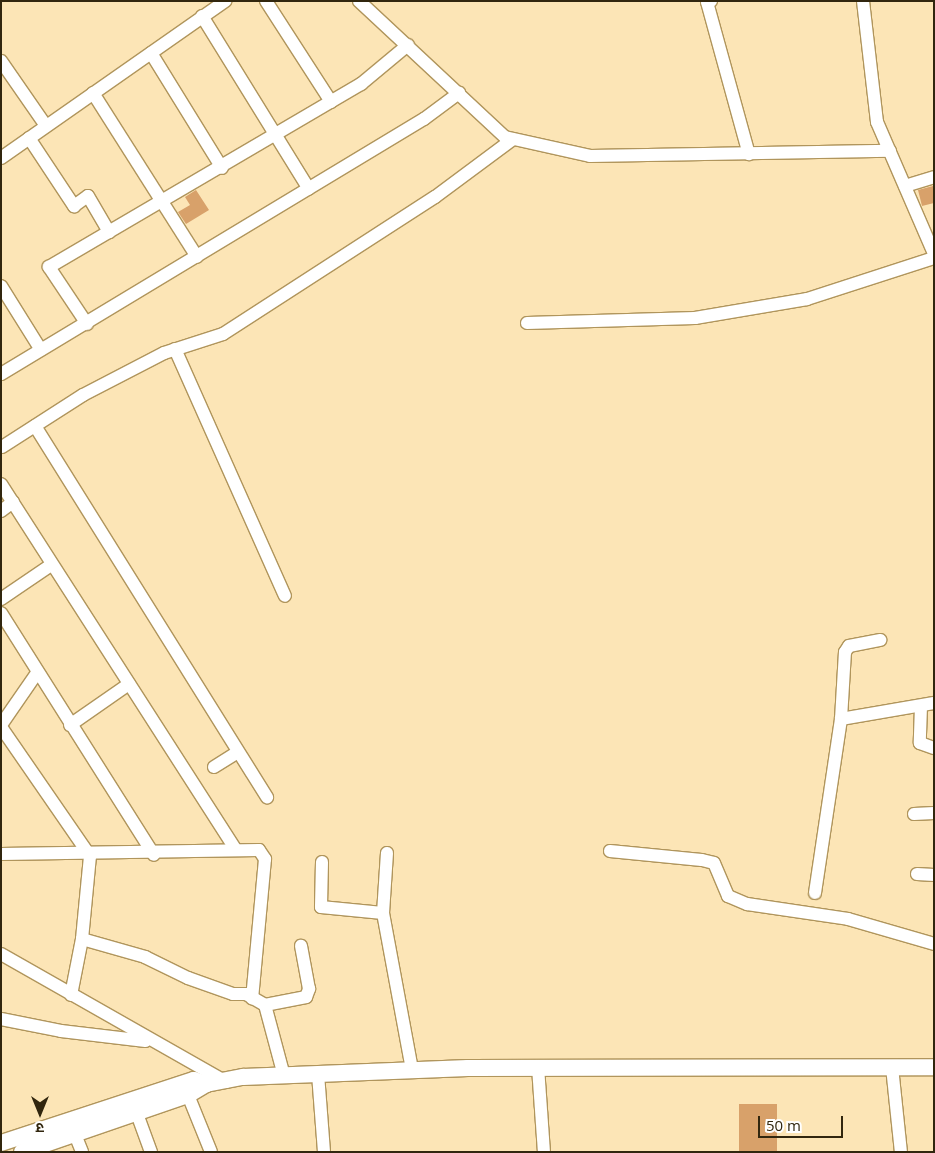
<!DOCTYPE html>
<html>
<head>
<meta charset="utf-8">
<style>
  body { margin:0 }
  #map { position:relative; width:935px; height:1153px; overflow:hidden; background:#fce5b6; font-family:"Open Sans","Noto Sans Devanagari",sans-serif }
  div>[style] { position:absolute }
  [style*='--x'] { left:calc(var(--x)*1px); top:calc(var(--y)*1px); width:calc(var(--w)*1px); rotate:calc(var(--a)*1deg) }
  .building>* { inset:0; background:#d8a16a; transform-origin:0 0 }
  .roads { filter:drop-shadow(1px 0 #b0955c) drop-shadow(-1px 0 #b0955c) drop-shadow(0 1px #b0955c) drop-shadow(0 -1px #b0955c) }
  .minor>* { height:12px; margin:-6px; padding:0 6px; transform-origin:6px; border-radius:6px; background:#fff }
  .major>* { height:16px; margin:-8px; padding:0 8px; transform-origin:8px; border-radius:8px; background:#fff }
  span { translate:-50% -50%; white-space:nowrap; text-align:center; line-height:1.15; -webkit-text-stroke:4.5px #fff; paint-order:stroke }
  .frame { position:absolute; inset:0; border:2px solid #31260e; pointer-events:none }
  .north { position:absolute; left:15px; top:1088px; width:50px; height:50px; -webkit-text-stroke:4px #fff; paint-order:stroke; rotate:180deg; font-size:14px; font-weight:700; line-height:20px; text-align:center; color:#31260e }
  .north::after { content:''; display:block; margin:auto; width:18px; height:22px; background:#31260e; clip-path:polygon(50% 0,100% 100%,50% 72%,0 100%) }
  .scale { position:absolute; left:758px; top:1116px; width:85px; height:22px; box-sizing:border-box; border:2px solid #31260e; border-top:0; padding-left:6px; font-size:15px; line-height:18px; white-space:nowrap; color:#31260e; -webkit-text-stroke:4px #fff; paint-order:stroke }
</style>
</head>
<body>
<div id="map">
  <div class="building">
    <div style="clip-path:polygon(933px 186px,934px 203px,922px 206px,918px 190px)"></div>
    <div style="clip-path:polygon(196px 190px,209px 210px,186px 224px,178px 212px,190px 205px,185px 197px)"></div>
    <div style="left:739px;top:1104px;width:38px;height:48px"></div>
  </div>
  <div class="roads">
    <div class="minor">
      <div style="--x:266;--y:1;--w:120;--a:57.2"></div>
      <div style="--x:359;--y:1;--w:200;--a:43"></div>
      <div style="--x:505;--y:137;--w:87;--a:12.6"></div>
      <div style="--x:590;--y:156;--w:300;--a:-1"></div>
      <div style="--x:711;--y:1;--w:4;--a:166"></div>
      <div style="--x:707;--y:2;--w:158;--a:74.6"></div>
      <div style="--x:863;--y:1;--w:122;--a:83.4"></div>
      <div style="--x:877;--y:122;--w:144;--a:66.6"></div>
      <div style="--x:202;--y:16;--w:203;--a:58.3"></div>
      <div style="--x:151;--y:53;--w:135;--a:58.3"></div>
      <div style="--x:1;--y:61;--w:79;--a:55.3"></div>
      <div style="--x:93;--y:93;--w:194;--a:57.6"></div>
      <div style="--x:29;--y:138;--w:82;--a:56.5"></div>
      <div style="--x:74;--y:206;--w:17;--a:-36"></div>
      <div style="--x:88;--y:196;--w:42;--a:59.7"></div>
      <div style="--x:1;--y:158;--w:274;--a:-35"></div>
      <div style="--x:905;--y:186;--w:30;--a:-17"></div>
      <div style="--x:1;--y:286;--w:75;--a:58"></div>
      <div style="--x:527;--y:323;--w:168;--a:-1.7"></div>
      <div style="--x:695;--y:318;--w:114;--a:-9.6"></div>
      <div style="--x:807;--y:299;--w:133;--a:-17.9"></div>
      <div style="--x:87;--y:324;--w:69;--a:-123.7"></div>
      <div style="--x:49;--y:267;--w:362;--a:-30.4"></div>
      <div style="--x:361;--y:84;--w:61;--a:-39.7"></div>
      <div style="--x:175;--y:349;--w:270;--a:66"></div>
      <div style="--x:1;--y:374;--w:494;--a:-31.1"></div>
      <div style="--x:424;--y:119;--w:44;--a:-36.6"></div>
      <div style="--x:35;--y:426;--w:438;--a:58"></div>
      <div style="--x:2;--y:447;--w:96;--a:-32.7"></div>
      <div style="--x:83;--y:395;--w:91;--a:-27.4"></div>
      <div style="--x:164;--y:353;--w:62;--a:-17.9"></div>
      <div style="--x:223;--y:334;--w:252;--a:-32.9"></div>
      <div style="--x:435;--y:197;--w:97;--a:-36.6"></div>
      <div style="--x:1;--y:484;--w:434;--a:57.3"></div>
      <div style="--x:1;--y:511;--w:15;--a:-37"></div>
      <div style="--x:1;--y:599;--w:60;--a:-34.2"></div>
      <div style="--x:1;--y:613;--w:286;--a:57.7"></div>
      <div style="--x:921;--y:706;--w:37;--a:92"></div>
      <div style="--x:920;--y:743;--w:15;--a:20"></div>
      <div style="--x:841;--y:719;--w:67;--a:-86.6"></div>
      <div style="--x:845;--y:652;--w:7;--a:-56"></div>
      <div style="--x:849;--y:646;--w:32;--a:-11"></div>
      <div style="--x:1;--y:725;--w:63;--a:-55.3"></div>
      <div style="--x:70;--y:725;--w:72;--a:-34.8"></div>
      <div style="--x:1;--y:727;--w:157;--a:55.4"></div>
      <div style="--x:90;--y:856;--w:83;--a:95.5"></div>
      <div style="--x:82;--y:939;--w:57;--a:101.1"></div>
      <div style="--x:214;--y:767;--w:28;--a:-32"></div>
      <div style="--x:914;--y:814;--w:20;--a:-3"></div>
      <div style="--x:610;--y:851;--w:92;--a:5.6"></div>
      <div style="--x:702;--y:860;--w:12;--a:14"></div>
      <div style="--x:714;--y:863;--w:36;--a:67"></div>
      <div style="--x:728;--y:896;--w:21;--a:23"></div>
      <div style="--x:747;--y:904;--w:102;--a:8.4"></div>
      <div style="--x:848;--y:919;--w:90;--a:16.2"></div>
      <div style="--x:387;--y:853;--w:60;--a:93.8"></div>
      <div style="--x:383;--y:913;--w:160;--a:79.5"></div>
      <div style="--x:1;--y:854;--w:258;--a:-0.9"></div>
      <div style="--x:259;--y:850;--w:11;--a:56"></div>
      <div style="--x:265;--y:859;--w:140;--a:95.3"></div>
      <div style="--x:322;--y:862;--w:45;--a:91.3"></div>
      <div style="--x:321;--y:907;--w:62;--a:5.5"></div>
      <div style="--x:917;--y:874;--w:17;--a:3"></div>
      <div style="--x:815;--y:893;--w:176;--a:-81.5"></div>
      <div style="--x:841;--y:719;--w:94;--a:-9.8"></div>
      <div style="--x:82;--y:939;--w:66;--a:15.9"></div>
      <div style="--x:145;--y:957;--w:48;--a:26"></div>
      <div style="--x:188;--y:978;--w:48;--a:19.6"></div>
      <div style="--x:233;--y:994;--w:13;--a:0"></div>
      <div style="--x:246;--y:994;--w:22;--a:30"></div>
      <div style="--x:265;--y:1005;--w:73;--a:75"></div>
      <div style="--x:1;--y:954;--w:259;--a:29.6"></div>
      <div style="--x:265;--y:1005;--w:42;--a:-11"></div>
      <div style="--x:306;--y:997;--w:9;--a:-69"></div>
      <div style="--x:309;--y:989;--w:44;--a:-100.5"></div>
      <div style="--x:1;--y:1019;--w:61;--a:11.3"></div>
      <div style="--x:61;--y:1031;--w:85;--a:6.8"></div>
      <div style="--x:538;--y:1067;--w:85;--a:86"></div>
      <div style="--x:892;--y:1067;--w:85;--a:84"></div>
      <div style="--x:318;--y:1074;--w:78;--a:85.6"></div>
      <div style="--x:188;--y:1095;--w:61;--a:68"></div>
      <div style="--x:136;--y:1111;--w:44;--a:69.9"></div>
      <div style="--x:72;--y:1127;--w:27;--a:68"></div>
    </div>
    <div class="major">
      <div style="--x:1;--y:1143;--w:203;--a:-18.1"></div>
      <div style="--x:194;--y:1080;--w:13;--a:18"></div>
      <div style="--x:206;--y:1084;--w:38;--a:-11"></div>
      <div style="--x:243;--y:1077;--w:225;--a:-2.3"></div>
      <div style="--x:468;--y:1068;--w:466;--a:-0.1"></div>
      <div style="--x:22;--y:1152;--w:176;--a:-19"></div>
      <div style="--x:188;--y:1095;--w:21;--a:-31"></div>
    </div>
  </div>
  <div class="frame"></div>
  <div class="north">उ</div>
  <div class="scale">50 m</div>
</div>
</body>
</html>
